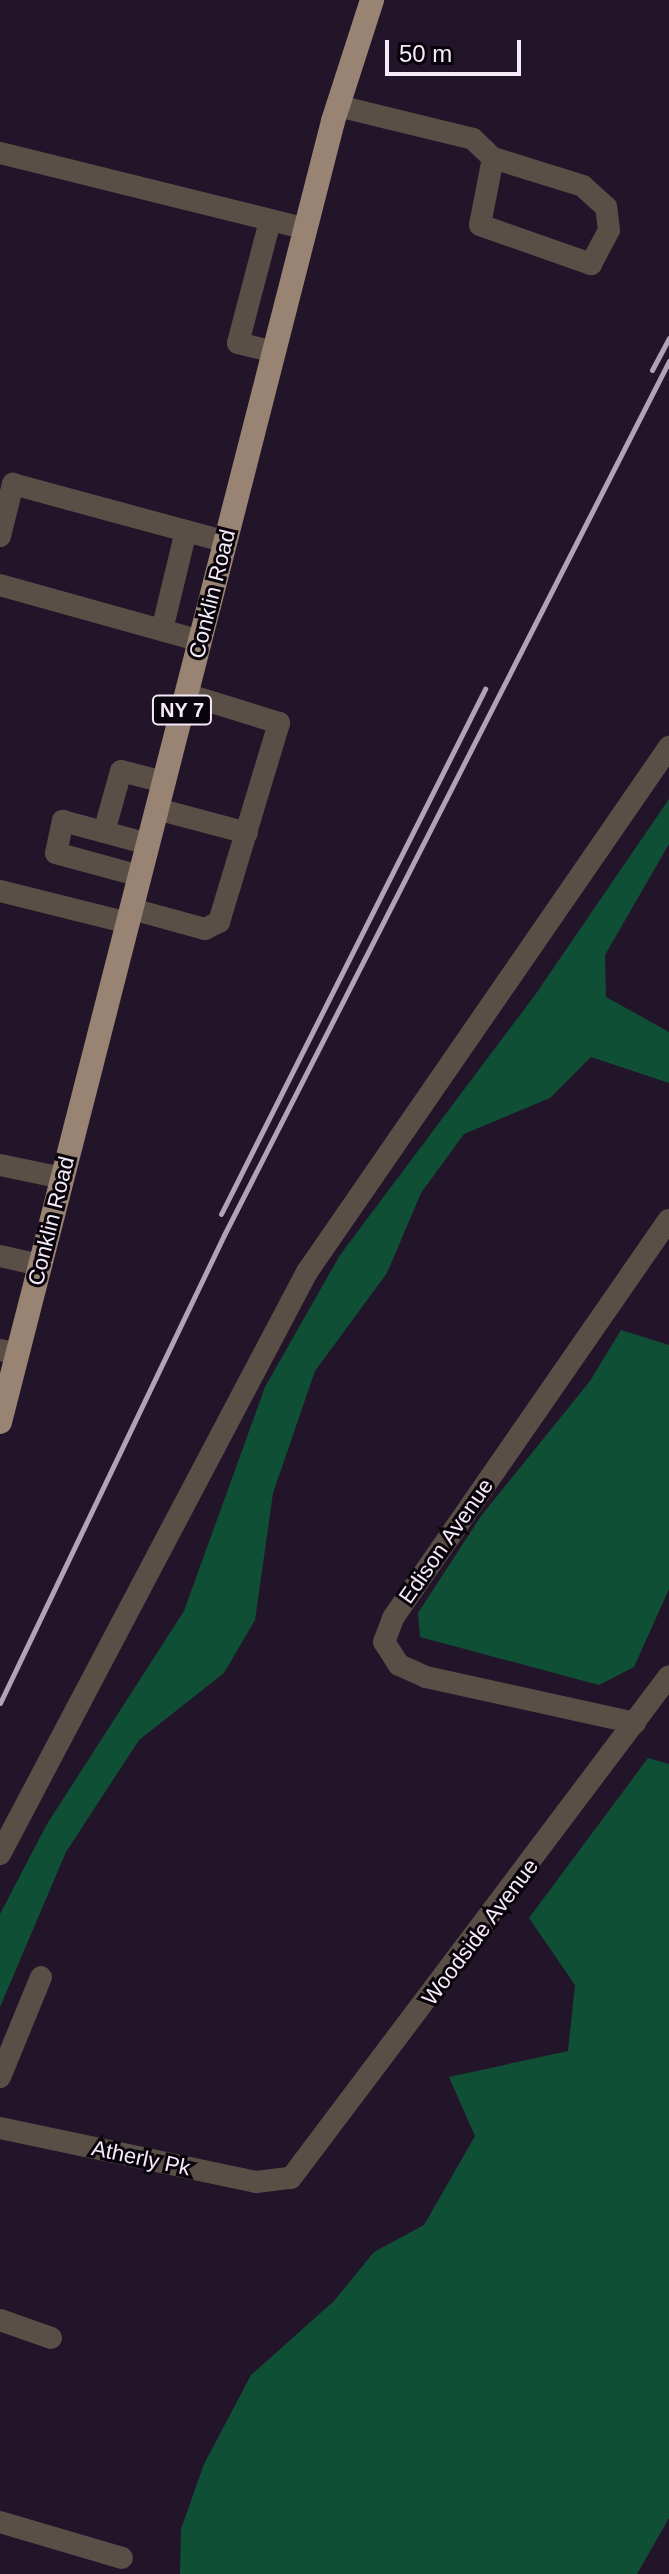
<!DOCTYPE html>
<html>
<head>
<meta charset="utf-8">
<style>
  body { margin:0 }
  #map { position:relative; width:669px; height:2574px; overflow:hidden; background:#231529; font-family:Arial,sans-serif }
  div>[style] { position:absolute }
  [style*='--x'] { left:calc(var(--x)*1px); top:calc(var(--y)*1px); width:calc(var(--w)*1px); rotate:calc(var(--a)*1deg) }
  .green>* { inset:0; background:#0f4f35 }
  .minor>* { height:22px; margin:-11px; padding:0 11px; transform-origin:11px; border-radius:11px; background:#5a4f47 }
  .major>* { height:24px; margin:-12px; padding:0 12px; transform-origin:12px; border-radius:12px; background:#998372 }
  .rail>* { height:5px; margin:-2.5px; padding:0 2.5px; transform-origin:2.5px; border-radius:2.5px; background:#b0a4b4 }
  span { translate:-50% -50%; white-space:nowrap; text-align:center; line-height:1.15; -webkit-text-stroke:6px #09040b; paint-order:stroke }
  .shield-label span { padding:2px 6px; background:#09040b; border:2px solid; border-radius:6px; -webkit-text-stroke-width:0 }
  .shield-label { font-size:20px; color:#f5ebf9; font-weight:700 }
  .street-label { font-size:22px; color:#f5ebf9 }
  .scale { position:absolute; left:385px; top:40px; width:136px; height:36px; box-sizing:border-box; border:4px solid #f5ebf9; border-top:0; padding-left:10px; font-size:24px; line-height:28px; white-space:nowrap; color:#f5ebf9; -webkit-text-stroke:6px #09040b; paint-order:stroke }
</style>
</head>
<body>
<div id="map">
  <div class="green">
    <div style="clip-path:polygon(669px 799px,669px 844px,605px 955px,606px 997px,669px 1032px,669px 1083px,591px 1057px,550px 1098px,464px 1134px,421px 1193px,387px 1273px,315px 1371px,273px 1493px,255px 1620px,224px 1673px,139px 1740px,66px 1852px,0 2007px,0 1914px,47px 1824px,184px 1611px,265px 1387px,340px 1255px,535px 995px)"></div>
    <div style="clip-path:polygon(621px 1330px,669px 1345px,669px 1589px,634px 1667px,599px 1685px,420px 1637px,418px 1613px,481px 1516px,590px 1381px)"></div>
    <div style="clip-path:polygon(648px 1758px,669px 1764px,669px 2518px,637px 2574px,180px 2574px,181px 2529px,204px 2464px,251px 2375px,334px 2301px,374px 2252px,424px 2225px,475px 2136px,449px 2077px,568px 2051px,575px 1985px,529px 1918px)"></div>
  </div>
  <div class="minor">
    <div style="--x:338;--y:106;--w:139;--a:13.7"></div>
    <div style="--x:473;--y:139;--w:28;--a:44"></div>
    <div style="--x:493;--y:158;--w:68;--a:101"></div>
    <div style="--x:480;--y:225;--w:118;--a:19.4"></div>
    <div style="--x:591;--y:264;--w:38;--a:-62"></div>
    <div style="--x:609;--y:230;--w:23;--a:-97"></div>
    <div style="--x:606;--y:207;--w:31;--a:-138"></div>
    <div style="--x:583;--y:186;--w:94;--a:-162.7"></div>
    <div style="--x:0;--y:153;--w:315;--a:13.9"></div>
    <div style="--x:270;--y:221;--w:126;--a:104.7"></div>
    <div style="--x:238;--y:343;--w:37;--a:14"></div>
    <div style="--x:0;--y:536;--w:54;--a:-76"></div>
    <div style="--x:13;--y:484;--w:221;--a:15.2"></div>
    <div style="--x:0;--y:585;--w:208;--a:15.6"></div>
    <div style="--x:162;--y:630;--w:102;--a:-76.4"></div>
    <div style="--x:157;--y:809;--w:93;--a:14.9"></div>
    <div style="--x:104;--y:832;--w:63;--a:-74.4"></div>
    <div style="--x:121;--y:771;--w:44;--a:14.3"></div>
    <div style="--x:140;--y:876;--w:87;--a:-164.7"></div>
    <div style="--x:56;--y:853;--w:33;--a:-78"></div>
    <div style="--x:63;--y:821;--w:88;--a:15.1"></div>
    <div style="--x:0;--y:891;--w:132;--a:14"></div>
    <div style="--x:132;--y:909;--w:76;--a:15.3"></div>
    <div style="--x:205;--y:929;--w:16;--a:-27"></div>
    <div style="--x:219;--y:922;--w:208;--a:-73.2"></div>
    <div style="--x:279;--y:723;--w:97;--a:-162.7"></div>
    <div style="--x:0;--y:1165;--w:64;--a:11.7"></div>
    <div style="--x:0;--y:1256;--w:41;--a:12.7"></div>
    <div style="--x:0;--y:1350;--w:17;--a:13"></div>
    <div style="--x:635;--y:1723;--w:214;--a:-167.6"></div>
    <div style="--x:426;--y:1677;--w:30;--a:-156"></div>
    <div style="--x:399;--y:1665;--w:27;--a:-123"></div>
    <div style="--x:384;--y:1642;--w:26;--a:-69"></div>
    <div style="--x:393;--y:1618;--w:484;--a:-55.3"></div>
    <div style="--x:0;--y:1854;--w:658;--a:-62.19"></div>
    <div style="--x:307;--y:1272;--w:638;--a:-55.41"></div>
    <div style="--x:0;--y:2077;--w:108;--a:-67.7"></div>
    <div style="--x:0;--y:2128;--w:262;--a:11.9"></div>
    <div style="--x:256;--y:2182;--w:35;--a:-7"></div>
    <div style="--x:291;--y:2178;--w:628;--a:-53.02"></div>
    <div style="--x:0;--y:2320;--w:54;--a:19.4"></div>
    <div style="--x:0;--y:2522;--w:127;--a:16.4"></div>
  </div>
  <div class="major">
    <div style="--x:0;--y:1422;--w:1343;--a:-75.64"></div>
    <div style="--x:333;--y:121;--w:127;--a:-72.1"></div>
  </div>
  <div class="rail">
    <div style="--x:652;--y:370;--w:36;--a:-62"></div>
    <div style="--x:221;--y:1214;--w:588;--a:-63.3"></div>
    <div style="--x:0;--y:1703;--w:519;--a:-64.42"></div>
    <div style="--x:224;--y:1235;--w:981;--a:-63.02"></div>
  </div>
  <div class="shield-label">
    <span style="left:182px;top:710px">NY 7</span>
  </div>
  <div class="street-label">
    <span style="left:212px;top:594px;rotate:-76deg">Conklin Road</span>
    <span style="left:51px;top:1221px;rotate:-76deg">Conklin Road</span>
    <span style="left:446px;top:1541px;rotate:-55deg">Edison Avenue</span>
    <span style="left:480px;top:1932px;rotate:-53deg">Woodside Avenue</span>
    <span style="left:141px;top:2158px;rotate:12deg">Atherly Pk</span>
  </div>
  <div class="scale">50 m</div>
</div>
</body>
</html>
